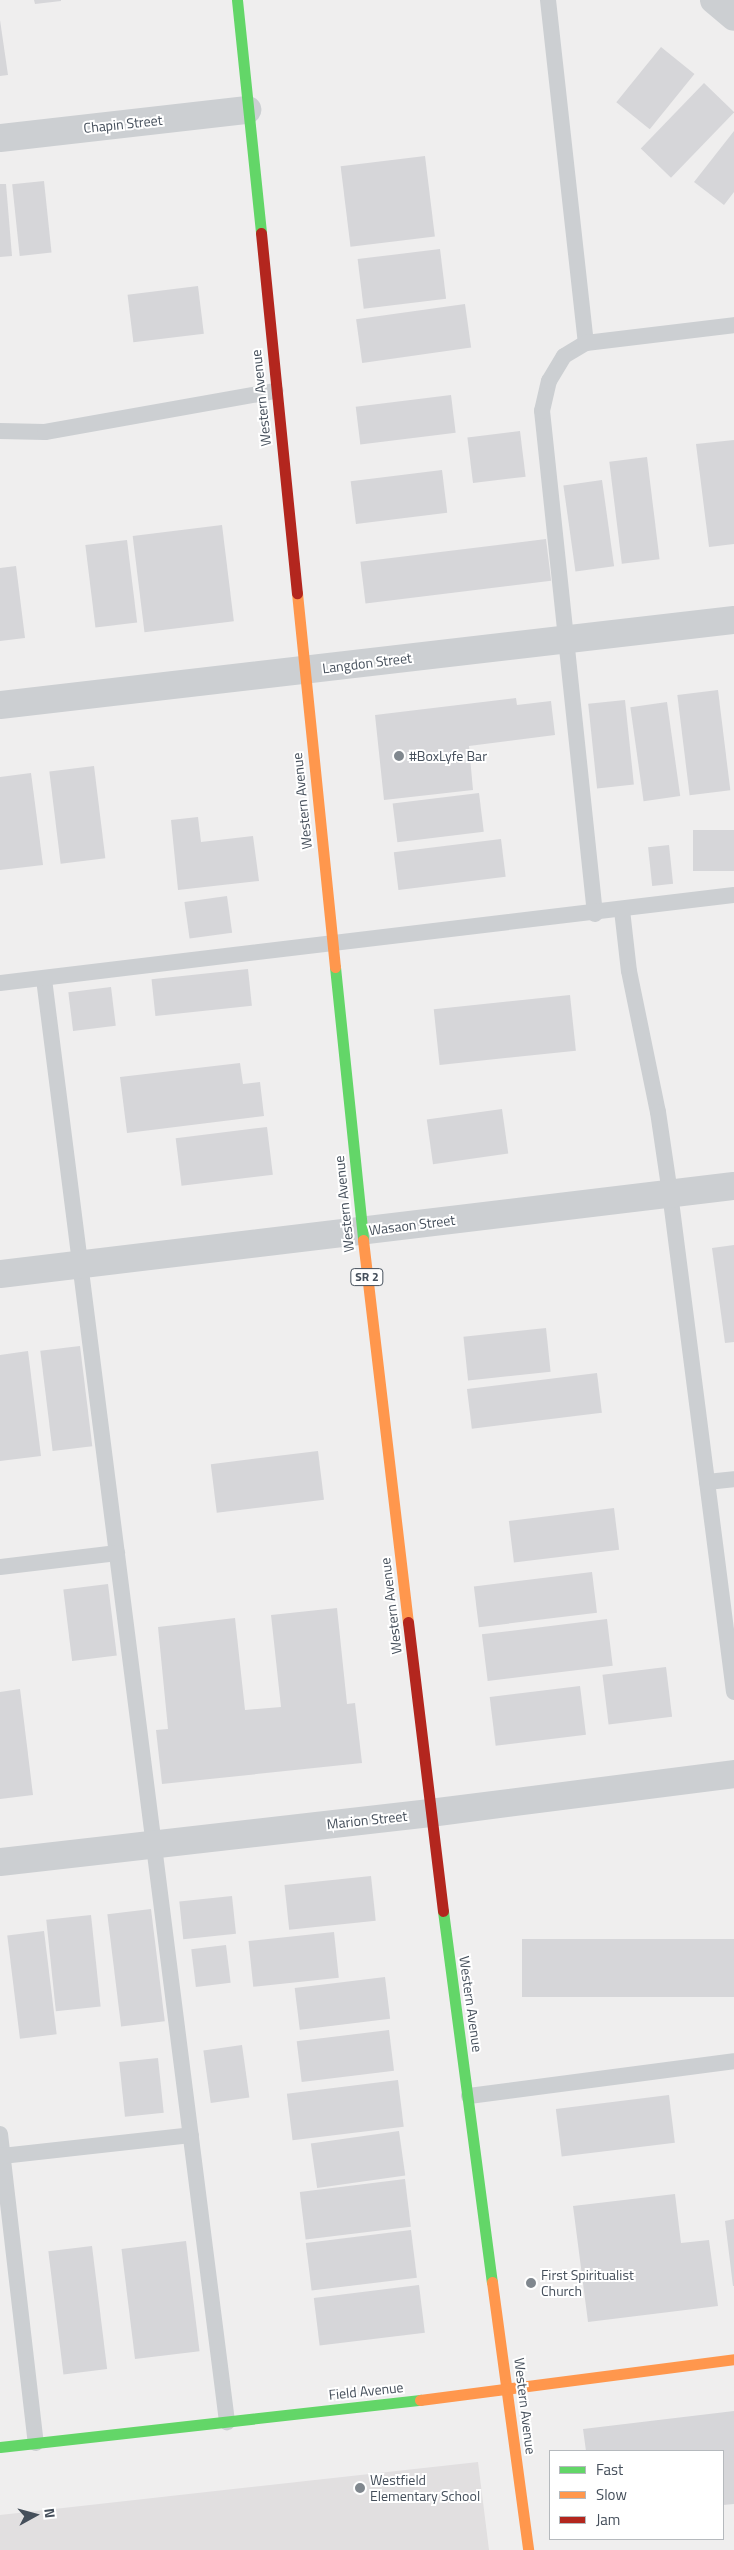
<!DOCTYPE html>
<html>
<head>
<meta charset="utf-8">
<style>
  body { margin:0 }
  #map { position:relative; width:734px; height:2550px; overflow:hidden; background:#efeeee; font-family:"Titillium Web",sans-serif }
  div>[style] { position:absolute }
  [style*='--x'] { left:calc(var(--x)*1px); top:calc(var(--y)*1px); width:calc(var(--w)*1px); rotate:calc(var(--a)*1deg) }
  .education>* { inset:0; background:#e1dfe0 }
  .building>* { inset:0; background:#d6d6d9; transform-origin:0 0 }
  .lane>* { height:16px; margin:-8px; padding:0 8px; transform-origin:8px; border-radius:8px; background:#cccfd2 }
  .street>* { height:28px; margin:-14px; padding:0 14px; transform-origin:14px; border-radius:14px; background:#cccfd2 }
  .fast>* { height:11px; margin:-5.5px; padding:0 5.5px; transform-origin:5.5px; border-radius:5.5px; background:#63d668 }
  .slow>* { height:11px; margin:-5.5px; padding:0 5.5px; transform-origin:5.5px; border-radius:5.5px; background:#ff974d }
  .jam>* { height:11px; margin:-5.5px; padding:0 5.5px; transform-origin:5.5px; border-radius:5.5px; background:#b3261e }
  .dots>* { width:14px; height:14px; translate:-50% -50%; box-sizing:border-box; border:2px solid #fff; border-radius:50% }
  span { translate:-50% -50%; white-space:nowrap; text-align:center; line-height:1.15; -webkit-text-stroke:4px #fff; paint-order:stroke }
  .shield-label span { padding:1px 4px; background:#fff; border:1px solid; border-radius:4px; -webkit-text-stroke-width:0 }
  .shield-label { font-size:12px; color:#454f5b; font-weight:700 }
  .street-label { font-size:14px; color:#454f5b }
  .poi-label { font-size:14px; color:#454f5b }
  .left { translate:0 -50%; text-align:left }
  .legend { position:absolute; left:549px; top:2450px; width:175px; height:90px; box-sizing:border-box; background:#fff; border:1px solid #b5b9bd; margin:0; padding:6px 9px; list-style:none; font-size:15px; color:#454f5b }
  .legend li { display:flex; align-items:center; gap:10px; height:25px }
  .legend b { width:25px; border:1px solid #b5b9bd }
  .north { position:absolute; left:10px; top:2490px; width:50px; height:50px; -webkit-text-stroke:4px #fff; paint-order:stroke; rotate:83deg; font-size:14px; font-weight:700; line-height:20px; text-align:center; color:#454f5b }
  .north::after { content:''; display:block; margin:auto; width:18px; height:22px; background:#454f5b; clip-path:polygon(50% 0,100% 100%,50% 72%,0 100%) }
</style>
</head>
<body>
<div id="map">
  <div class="education">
    <div style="clip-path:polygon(478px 2462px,489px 2550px,0 2550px,0 2515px)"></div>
  </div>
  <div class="building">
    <div style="clip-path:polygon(34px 0,61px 0,61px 1px,35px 4px)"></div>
    <div style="clip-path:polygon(0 20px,8px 75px,0 76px)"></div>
    <div style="left:661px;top:47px;width:43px;height:71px;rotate:39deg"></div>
    <div style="left:704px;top:83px;width:42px;height:91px;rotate:44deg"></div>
    <div style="clip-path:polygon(734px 131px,734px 192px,724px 205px,694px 182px)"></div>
    <div style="left:425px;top:156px;width:81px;height:85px;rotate:83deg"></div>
    <div style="left:44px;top:181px;width:72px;height:32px;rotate:84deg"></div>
    <div style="clip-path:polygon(0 184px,6px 184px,12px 256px,0 257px)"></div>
    <div style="left:440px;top:249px;width:50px;height:83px;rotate:83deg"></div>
    <div style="left:198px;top:286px;width:48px;height:71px;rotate:83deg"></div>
    <div style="left:465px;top:304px;width:44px;height:110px;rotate:82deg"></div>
    <div style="left:451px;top:395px;width:38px;height:96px;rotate:83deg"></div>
    <div style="left:520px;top:431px;width:46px;height:53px;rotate:83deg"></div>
    <div style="clip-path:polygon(734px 440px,734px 544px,709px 547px,696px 444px)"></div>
    <div style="left:647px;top:457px;width:103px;height:38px;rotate:83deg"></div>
    <div style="left:442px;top:470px;width:43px;height:92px;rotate:83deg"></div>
    <div style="left:602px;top:480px;width:87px;height:39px;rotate:82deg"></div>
    <div style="left:222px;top:525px;width:97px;height:90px;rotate:83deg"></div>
    <div style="left:546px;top:539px;width:42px;height:187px;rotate:83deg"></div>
    <div style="left:127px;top:540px;width:83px;height:42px;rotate:83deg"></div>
    <div style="clip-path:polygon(16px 566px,25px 638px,0 641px,0 568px)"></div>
    <div style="left:718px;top:690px;width:101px;height:41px;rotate:83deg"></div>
    <div style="clip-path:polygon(516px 698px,517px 705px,551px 701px,555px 735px,469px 746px,473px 790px,384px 800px,375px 715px)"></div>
    <div style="left:625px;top:700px;width:85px;height:37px;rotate:84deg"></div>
    <div style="left:667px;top:702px;width:95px;height:37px;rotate:82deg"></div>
    <div style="left:94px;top:766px;width:93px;height:45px;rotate:83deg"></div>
    <div style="clip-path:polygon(31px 773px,43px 865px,0 870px,0 777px)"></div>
    <div style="left:479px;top:793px;width:39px;height:87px;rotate:83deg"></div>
    <div style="clip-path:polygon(198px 817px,201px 842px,253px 836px,259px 881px,178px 890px,171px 820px)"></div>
    <div style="left:734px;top:830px;width:41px;height:41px;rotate:90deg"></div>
    <div style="left:501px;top:839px;width:38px;height:108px;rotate:83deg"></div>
    <div style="left:669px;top:845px;width:39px;height:21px;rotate:84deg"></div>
    <div style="left:227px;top:896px;width:37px;height:43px;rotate:82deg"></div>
    <div style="left:248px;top:969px;width:37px;height:97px;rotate:84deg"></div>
    <div style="left:111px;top:987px;width:39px;height:43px;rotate:83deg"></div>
    <div style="left:570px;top:995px;width:56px;height:137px;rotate:84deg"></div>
    <div style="clip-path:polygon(240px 1063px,243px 1084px,260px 1082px,264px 1116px,127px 1133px,120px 1077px)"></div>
    <div style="left:502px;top:1109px;width:45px;height:76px;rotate:82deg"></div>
    <div style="left:267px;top:1127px;width:48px;height:92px;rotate:83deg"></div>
    <div style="clip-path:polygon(734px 1245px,734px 1342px,725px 1343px,712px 1248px)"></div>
    <div style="left:546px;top:1328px;width:44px;height:83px;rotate:84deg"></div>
    <div style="left:80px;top:1346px;width:101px;height:40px;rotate:83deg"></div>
    <div style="clip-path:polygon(28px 1351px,41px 1456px,0 1461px,0 1355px)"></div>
    <div style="left:597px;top:1373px;width:40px;height:131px;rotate:83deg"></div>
    <div style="left:318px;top:1451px;width:49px;height:108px;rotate:83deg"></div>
    <div style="left:614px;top:1508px;width:42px;height:106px;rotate:83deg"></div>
    <div style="left:592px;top:1572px;width:41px;height:119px;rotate:83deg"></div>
    <div style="left:108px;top:1584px;width:72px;height:45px;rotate:83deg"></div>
    <div style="clip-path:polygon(337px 1608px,347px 1704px,355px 1703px,362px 1763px,162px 1784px,156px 1730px,168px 1729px,158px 1627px,235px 1618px,245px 1710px,281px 1707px,271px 1615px)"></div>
    <div style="left:607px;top:1619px;width:47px;height:126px;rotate:83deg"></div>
    <div style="left:666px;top:1667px;width:50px;height:64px;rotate:83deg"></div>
    <div style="left:580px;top:1686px;width:49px;height:91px;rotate:83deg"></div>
    <div style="clip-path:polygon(20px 1689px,33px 1795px,0 1799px,0 1692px)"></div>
    <div style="left:371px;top:1876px;width:45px;height:87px;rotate:84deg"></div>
    <div style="left:232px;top:1896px;width:38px;height:53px;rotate:84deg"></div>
    <div style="left:151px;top:1909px;width:113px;height:44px;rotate:83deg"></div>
    <div style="left:91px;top:1915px;width:92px;height:45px;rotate:84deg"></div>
    <div style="left:44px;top:1931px;width:104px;height:37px;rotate:83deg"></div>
    <div style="left:334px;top:1932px;width:46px;height:86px;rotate:84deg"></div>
    <div style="left:734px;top:1939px;width:58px;height:212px;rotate:90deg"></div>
    <div style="left:226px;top:1945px;width:38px;height:35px;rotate:83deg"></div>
    <div style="left:385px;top:1977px;width:42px;height:91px;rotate:83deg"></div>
    <div style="left:389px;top:2030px;width:41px;height:93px;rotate:83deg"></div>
    <div style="left:242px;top:2045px;width:53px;height:39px;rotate:82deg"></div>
    <div style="left:158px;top:2058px;width:55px;height:39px;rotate:84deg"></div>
    <div style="left:398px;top:2080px;width:47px;height:112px;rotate:83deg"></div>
    <div style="left:669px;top:2095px;width:48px;height:114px;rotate:83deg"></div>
    <div style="left:399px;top:2131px;width:45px;height:89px;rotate:82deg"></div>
    <div style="left:405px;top:2179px;width:48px;height:106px;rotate:83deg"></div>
    <div style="clip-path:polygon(675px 2194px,681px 2243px,709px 2240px,718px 2306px,588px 2322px,573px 2206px)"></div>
    <div style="clip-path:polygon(734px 2219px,734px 2286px,733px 2286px,725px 2221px)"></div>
    <div style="left:411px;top:2230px;width:48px;height:106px;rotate:83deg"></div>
    <div style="left:186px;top:2241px;width:111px;height:65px;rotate:83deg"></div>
    <div style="left:92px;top:2246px;width:124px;height:44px;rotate:83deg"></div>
    <div style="left:419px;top:2285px;width:48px;height:106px;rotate:83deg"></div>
    <div style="clip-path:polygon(734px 2411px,734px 2504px,723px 2505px,723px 2451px,586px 2451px,583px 2429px)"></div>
  </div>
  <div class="lane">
    <div style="--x:548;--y:0;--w:345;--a:83.7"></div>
    <div style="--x:0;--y:431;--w:45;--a:1.3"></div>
    <div style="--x:45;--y:432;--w:234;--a:-10.1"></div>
    <div style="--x:622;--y:910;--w:61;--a:83.5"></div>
    <div style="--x:629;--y:971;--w:144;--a:78.4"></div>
    <div style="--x:658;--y:1112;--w:82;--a:81.6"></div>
    <div style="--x:670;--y:1193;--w:503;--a:82.69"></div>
    <div style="--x:595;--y:914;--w:506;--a:-96.01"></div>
    <div style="--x:542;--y:411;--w:31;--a:-77"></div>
    <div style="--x:549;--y:381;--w:29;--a:-59"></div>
    <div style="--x:564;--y:356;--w:26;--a:-31"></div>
    <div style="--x:586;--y:343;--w:149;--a:-6.9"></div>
    <div style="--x:44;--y:979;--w:1455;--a:82.77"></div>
    <div style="--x:0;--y:983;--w:739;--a:-6.84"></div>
    <div style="--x:707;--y:1482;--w:27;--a:-6"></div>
    <div style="--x:0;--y:1567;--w:118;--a:-6.8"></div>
    <div style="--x:469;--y:2096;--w:267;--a:-7.5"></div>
    <div style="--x:0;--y:2134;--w:311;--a:83.4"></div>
    <div style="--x:2;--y:2156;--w:190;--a:-6.3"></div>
  </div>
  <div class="street">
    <div style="--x:714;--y:0;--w:26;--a:40"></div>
    <div style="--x:0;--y:138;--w:249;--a:-6.5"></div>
    <div style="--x:0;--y:705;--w:739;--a:-6.61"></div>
    <div style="--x:0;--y:1274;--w:739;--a:-6.84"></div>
    <div style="--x:0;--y:1862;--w:433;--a:-6.5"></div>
    <div style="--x:430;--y:1813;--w:306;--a:-7.3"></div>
  </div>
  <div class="fast">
    <div style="--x:237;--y:0;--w:234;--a:84.1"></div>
    <div style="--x:335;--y:967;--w:274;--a:84.1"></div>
    <div style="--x:443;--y:1911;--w:374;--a:82.5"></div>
    <div style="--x:0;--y:2447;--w:423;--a:-6.4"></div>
  </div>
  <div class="slow">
    <div style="--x:297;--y:593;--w:376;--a:84.2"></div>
    <div style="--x:363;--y:1240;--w:385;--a:83.3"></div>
    <div style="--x:492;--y:2282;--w:270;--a:82.3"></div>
    <div style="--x:420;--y:2400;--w:317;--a:-7.4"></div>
  </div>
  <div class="jam">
    <div style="--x:261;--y:233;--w:362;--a:84.3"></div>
    <div style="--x:408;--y:1622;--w:291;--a:83.1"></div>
  </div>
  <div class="dots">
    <div style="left:399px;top:756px;background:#80878e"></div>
    <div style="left:531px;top:2283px;background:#80878e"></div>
    <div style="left:360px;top:2488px;background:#80878e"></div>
  </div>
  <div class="shield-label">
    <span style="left:367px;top:1277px">SR 2</span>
  </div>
  <div class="street-label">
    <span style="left:123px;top:124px;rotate:-6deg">Chapin Street</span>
    <span style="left:261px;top:398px;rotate:-96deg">Western Avenue</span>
    <span style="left:367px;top:663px;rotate:-7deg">Langdon Street</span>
    <span style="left:302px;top:801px;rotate:-96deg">Western Avenue</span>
    <span style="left:344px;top:1204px;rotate:-96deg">Western Avenue</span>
    <span style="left:412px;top:1225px;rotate:-7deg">Wasaon Street</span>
    <span style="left:391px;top:1606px;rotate:-97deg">Western Avenue</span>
    <span style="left:367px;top:1820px;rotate:-6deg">Marion Street</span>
    <span style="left:471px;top:2004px;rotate:82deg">Western Avenue</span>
    <span style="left:366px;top:2391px;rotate:-6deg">Field Avenue</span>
    <span style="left:525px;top:2406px;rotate:83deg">Western Avenue</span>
  </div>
  <div class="poi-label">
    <span class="left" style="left:409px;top:756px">#BoxLyfe Bar</span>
    <span class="left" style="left:541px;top:2283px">First Spiritualist<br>Church</span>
    <span class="left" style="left:370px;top:2488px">Westfield<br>Elementary School</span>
  </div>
  <ul class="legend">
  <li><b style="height:6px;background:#63d668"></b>Fast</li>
  <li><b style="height:6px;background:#ff974d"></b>Slow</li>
  <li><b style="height:6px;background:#b3261e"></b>Jam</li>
  </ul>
  <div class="north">N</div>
</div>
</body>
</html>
